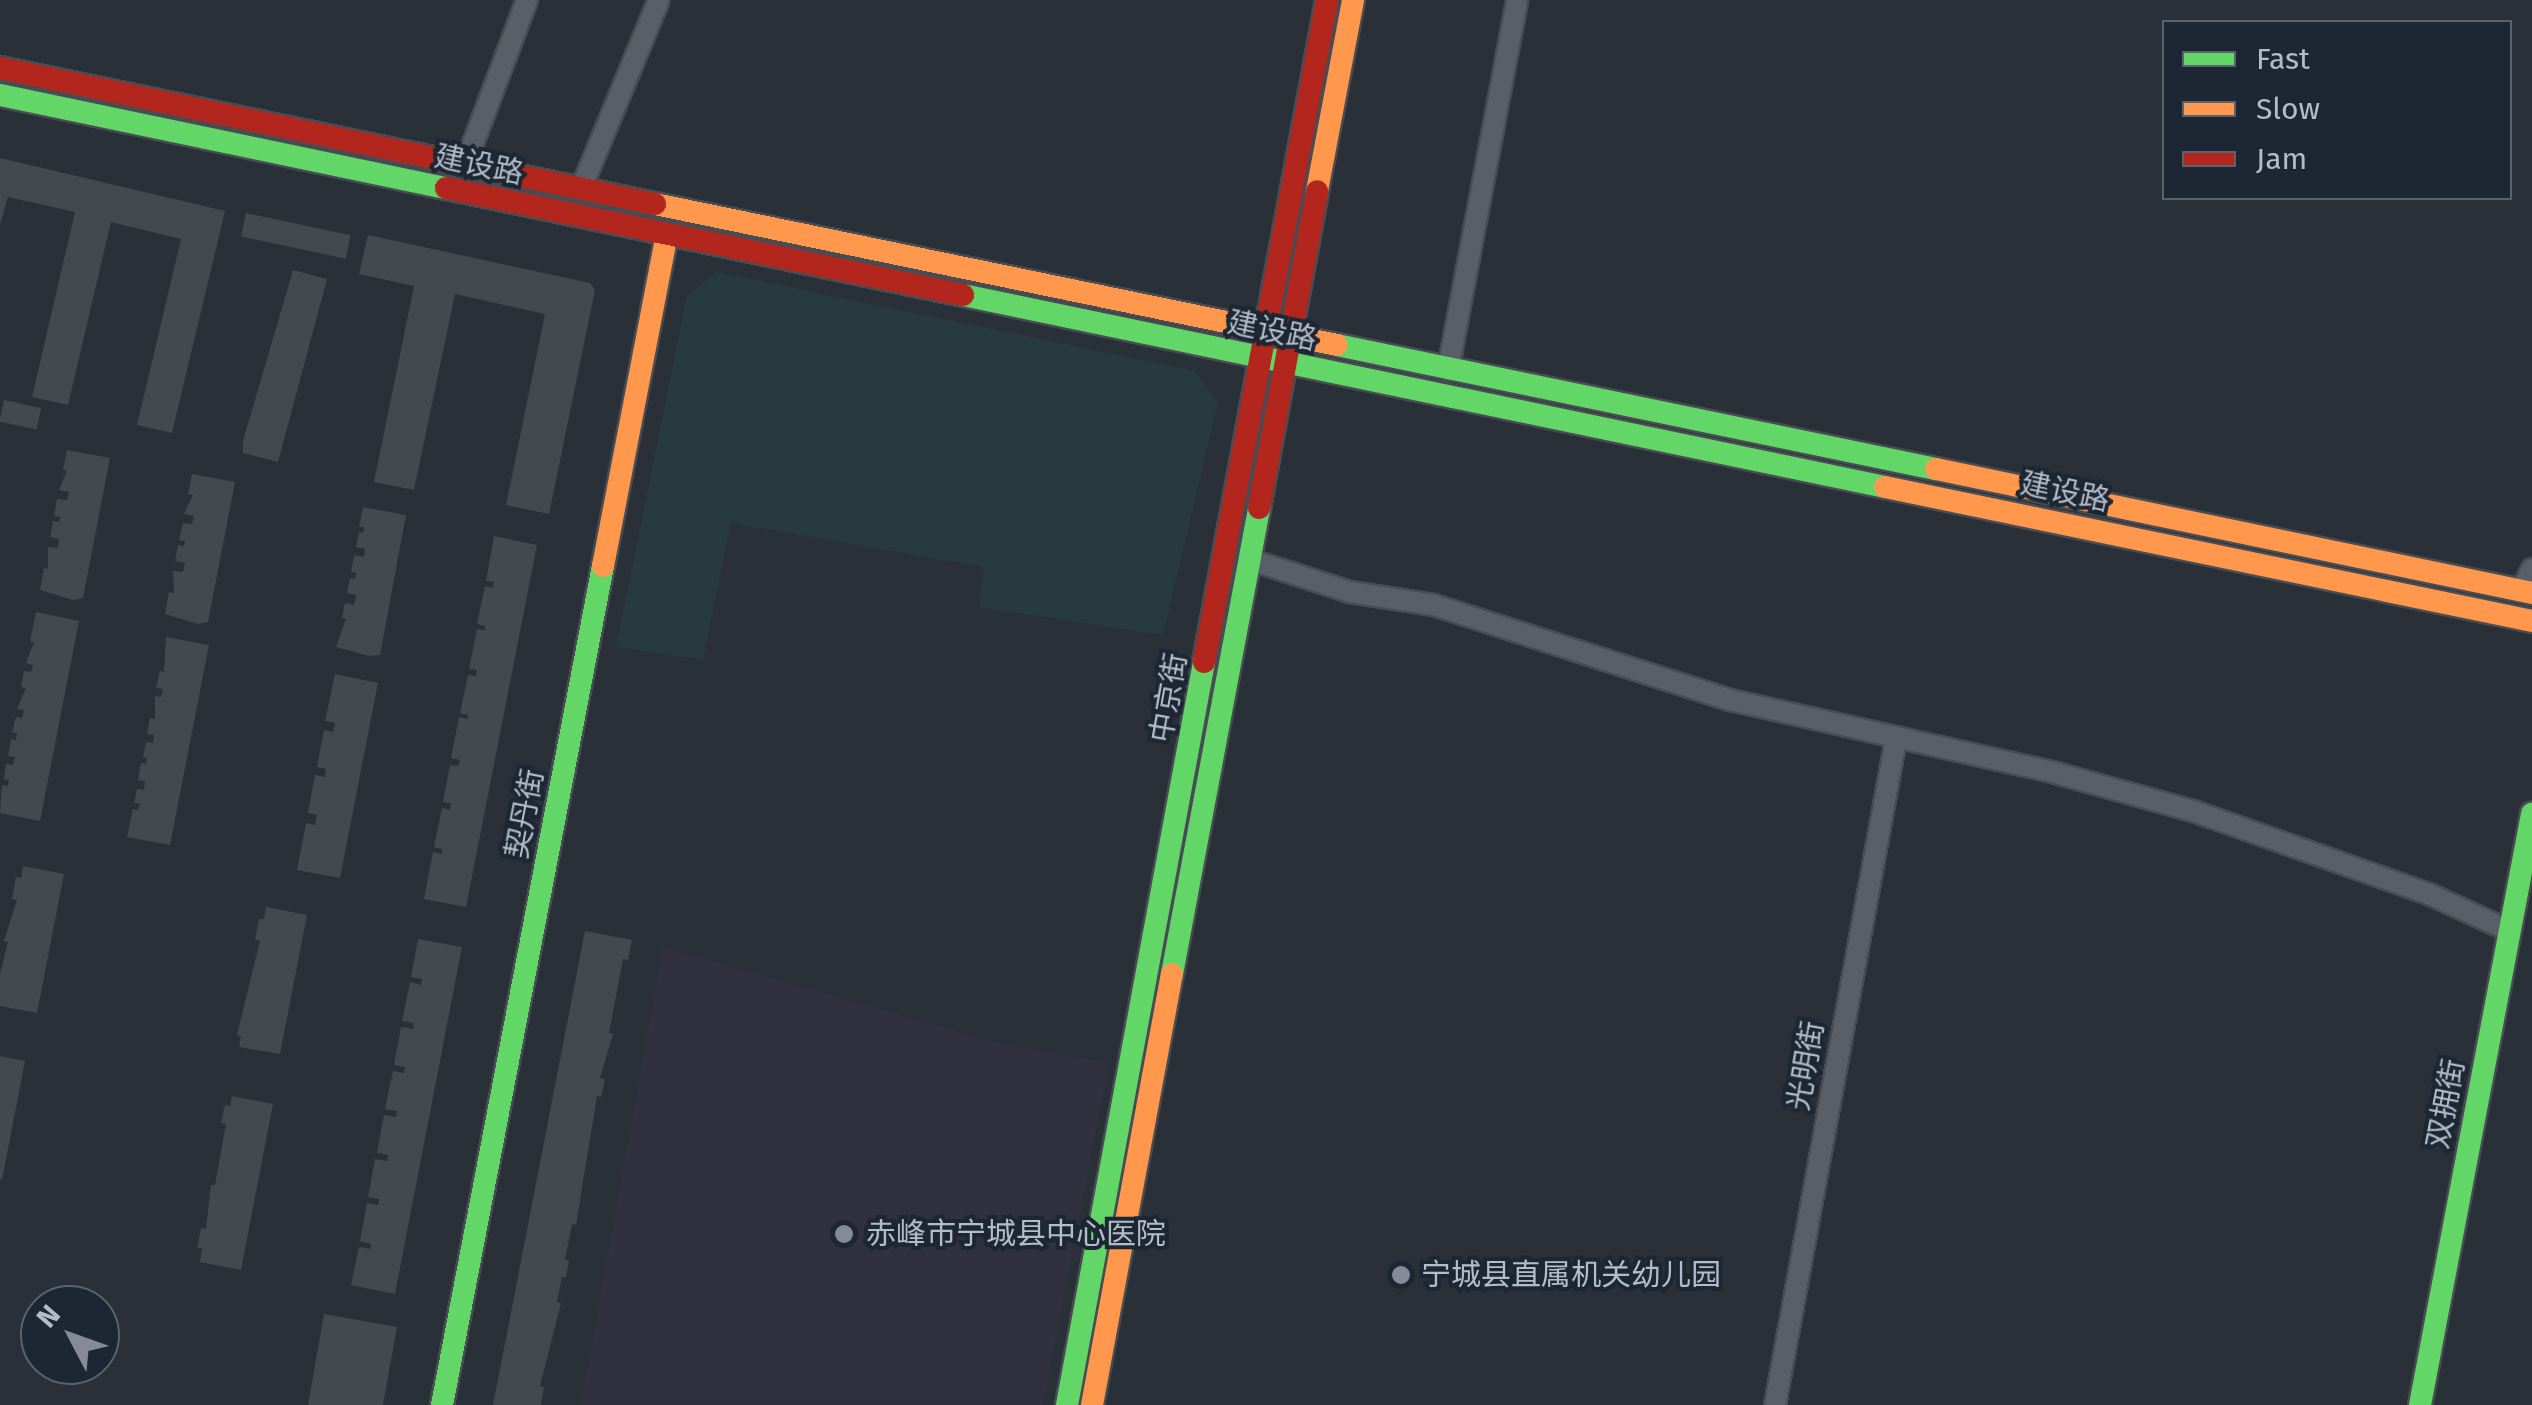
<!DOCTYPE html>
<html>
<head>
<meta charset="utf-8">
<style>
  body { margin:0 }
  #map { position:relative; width:2532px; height:1405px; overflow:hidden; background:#2a3038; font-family:"Fira Sans","Noto Sans SC",sans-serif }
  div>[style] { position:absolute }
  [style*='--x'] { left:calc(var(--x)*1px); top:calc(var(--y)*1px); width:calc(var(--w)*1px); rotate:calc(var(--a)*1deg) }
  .medical>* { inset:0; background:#31303e }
  .green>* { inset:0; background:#273a3e }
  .building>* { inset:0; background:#444950; transform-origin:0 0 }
  .roads { filter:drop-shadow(2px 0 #484c53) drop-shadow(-2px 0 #484c53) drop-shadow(0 2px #484c53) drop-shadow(0 -2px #484c53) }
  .street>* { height:20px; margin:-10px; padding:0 10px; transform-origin:10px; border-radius:10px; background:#5a5e66 }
  .fast>* { height:22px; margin:-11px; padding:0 11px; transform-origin:11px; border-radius:11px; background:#63d668 }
  .slow>* { height:22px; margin:-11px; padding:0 11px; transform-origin:11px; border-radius:11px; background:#ff974d }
  .jam>* { height:22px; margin:-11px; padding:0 11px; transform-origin:11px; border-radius:11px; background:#b3261e }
  .dots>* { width:28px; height:28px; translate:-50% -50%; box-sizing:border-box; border:5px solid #1d2633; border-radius:50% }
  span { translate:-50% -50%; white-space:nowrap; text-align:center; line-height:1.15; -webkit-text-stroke:8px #1d2633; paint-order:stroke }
  .street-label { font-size:30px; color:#b4bcc9 }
  .poi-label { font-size:30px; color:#b4bcc9 }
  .left { translate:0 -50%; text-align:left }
  .legend { position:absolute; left:2162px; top:20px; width:350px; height:180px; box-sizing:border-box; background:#1d2633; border:2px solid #59626f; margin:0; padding:12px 18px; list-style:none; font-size:30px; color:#b4bcc9 }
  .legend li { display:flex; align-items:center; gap:20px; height:50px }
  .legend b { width:50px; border:2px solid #59626f }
  .north { position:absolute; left:20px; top:1285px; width:100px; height:100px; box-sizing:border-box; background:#1d2633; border:2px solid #59626f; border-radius:50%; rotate:311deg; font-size:28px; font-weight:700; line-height:40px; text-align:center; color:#b4bcc9 }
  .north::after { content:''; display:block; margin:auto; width:35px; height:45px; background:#848b96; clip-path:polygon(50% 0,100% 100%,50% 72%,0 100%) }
</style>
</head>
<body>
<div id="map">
  <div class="medical">
    <div style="clip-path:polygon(663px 947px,991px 1041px,1109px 1063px,1043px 1405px,581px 1405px)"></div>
  </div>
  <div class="green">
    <div style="clip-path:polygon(716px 272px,1195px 371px,1218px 403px,1163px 635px,979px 607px,984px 567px,731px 523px,703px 660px,616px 647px,687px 296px)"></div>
  </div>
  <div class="building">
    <div style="clip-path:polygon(0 158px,225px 211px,172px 433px,137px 425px,181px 239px,111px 222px,68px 405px,32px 397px,75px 212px,8px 197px,0 224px)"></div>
    <div style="left:246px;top:213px;width:107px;height:24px;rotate:12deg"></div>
    <div style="clip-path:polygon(368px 235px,590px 283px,595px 290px,549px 514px,506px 505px,545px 314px,455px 294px,414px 490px,374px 482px,414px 286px,359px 274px)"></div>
    <div style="clip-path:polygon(293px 270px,327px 279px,278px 462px,243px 453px,243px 441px)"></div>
    <div style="left:4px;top:400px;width:38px;height:22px;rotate:12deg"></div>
    <div style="clip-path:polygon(67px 450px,110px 458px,83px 598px,73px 600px,40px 590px,44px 568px,48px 569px,48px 547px,58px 548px,59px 539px,50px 537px,53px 521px,59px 522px,60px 517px,54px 516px,57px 499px,67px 500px,69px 492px,59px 490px,67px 471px,63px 470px)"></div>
    <div style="clip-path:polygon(192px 474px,235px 482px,208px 622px,198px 624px,165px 614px,169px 592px,174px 593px,173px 571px,183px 572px,185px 563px,175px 561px,178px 545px,184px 546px,185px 541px,179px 540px,183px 523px,192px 524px,194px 516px,184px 514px,193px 495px,188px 494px)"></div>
    <div style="clip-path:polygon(363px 507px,406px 515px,380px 655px,369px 656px,336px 647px,346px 619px,342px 618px,345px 603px,354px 605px,356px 595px,347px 593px,350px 578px,355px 579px,356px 573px,351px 572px,354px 555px,364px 557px,365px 549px,356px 547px,359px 532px,363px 533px,364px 527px,359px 527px)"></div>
    <div style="clip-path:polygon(494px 536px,537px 545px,466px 907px,424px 899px,433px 852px,442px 854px,442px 849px,434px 847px,442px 808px,450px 810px,451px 803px,443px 802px,450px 765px,458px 766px,460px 760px,451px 758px,459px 717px,468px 719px,468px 715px,460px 713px,468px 675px,476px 676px,477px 670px,469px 669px,477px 629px,485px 630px,485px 626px,477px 624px,485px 586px,493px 588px,494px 582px,486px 581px)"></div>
    <div style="clip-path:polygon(36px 612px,79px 621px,40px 821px,0 813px,2px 785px,8px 786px,9px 780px,4px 779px,6px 764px,13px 765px,15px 757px,8px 756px,11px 739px,16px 740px,17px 733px,12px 732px,16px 717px,22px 718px,24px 710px,17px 709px,26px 688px,21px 687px,24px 671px,31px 672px,33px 665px,26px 663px,34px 642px,30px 641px)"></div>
    <div style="clip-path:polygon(166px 637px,209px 645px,170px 845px,127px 837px,133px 809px,138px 810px,140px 804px,134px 803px,137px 789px,144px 790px,145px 781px,138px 780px,141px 763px,146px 764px,147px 758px,143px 757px,146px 742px,153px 743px,154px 735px,147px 734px,150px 718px,155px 719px,155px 696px,161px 697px,163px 689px,156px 688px,160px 671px,164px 672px)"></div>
    <div style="clip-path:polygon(335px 674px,378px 683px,340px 878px,297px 870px,306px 823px,315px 825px,317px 815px,308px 813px,315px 775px,325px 777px,326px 769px,317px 767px,324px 730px,333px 732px,335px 723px,325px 721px)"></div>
    <div style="clip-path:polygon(23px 866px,64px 874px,37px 1013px,0 1006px,0 974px,8px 942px,4px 941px,17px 900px,12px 899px,16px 877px,21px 878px)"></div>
    <div style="clip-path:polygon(266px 907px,307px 915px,280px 1054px,239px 1047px,241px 1036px,237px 1035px,260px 941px,255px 940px,259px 919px,264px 919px)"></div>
    <div style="clip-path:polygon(585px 931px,632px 940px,628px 960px,623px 959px,609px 1033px,613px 1034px,600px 1078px,605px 1079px,601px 1097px,597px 1096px,576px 1225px,572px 1224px,565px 1260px,569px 1260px,566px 1278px,562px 1277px,557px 1302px,561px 1303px,540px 1386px,544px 1387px,541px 1405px,493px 1405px)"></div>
    <div style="clip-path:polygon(418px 939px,462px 947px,395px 1294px,351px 1285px,359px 1247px,370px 1249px,371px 1244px,360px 1241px,367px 1203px,378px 1205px,379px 1199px,368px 1197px,375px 1159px,387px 1161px,388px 1155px,377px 1153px,384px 1115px,396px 1117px,397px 1111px,385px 1109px,393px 1071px,404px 1073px,405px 1067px,394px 1065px,401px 1027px,413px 1029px,414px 1023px,402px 1021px,410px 982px,421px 985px,422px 979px,411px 977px)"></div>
    <div style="clip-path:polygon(0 1056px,25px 1061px,2px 1180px,0 1179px)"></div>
    <div style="clip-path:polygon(232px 1096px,273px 1104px,241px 1270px,200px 1262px,202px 1248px,197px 1248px,201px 1228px,206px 1229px,211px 1185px,215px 1185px,226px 1124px,221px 1123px,225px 1105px,230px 1106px)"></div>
    <div style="clip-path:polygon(324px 1314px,397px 1327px,383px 1405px,308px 1405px)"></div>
  </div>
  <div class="roads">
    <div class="street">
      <div style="--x:465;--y:165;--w:176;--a:-69.4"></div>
      <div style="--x:581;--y:189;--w:204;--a:-67.6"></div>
      <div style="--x:1448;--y:370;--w:376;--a:-79.4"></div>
      <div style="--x:1251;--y:560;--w:104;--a:17.9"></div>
      <div style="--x:1350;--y:592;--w:85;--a:8.8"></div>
      <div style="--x:1434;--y:605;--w:311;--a:17.8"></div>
      <div style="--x:1730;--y:700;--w:334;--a:12.6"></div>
      <div style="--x:2056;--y:773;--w:142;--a:15.5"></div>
      <div style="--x:2193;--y:811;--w:250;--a:19.4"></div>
      <div style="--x:2429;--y:894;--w:89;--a:24.6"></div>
      <div style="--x:2521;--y:591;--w:25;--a:-63"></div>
      <div style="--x:1775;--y:1405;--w:677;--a:-79.7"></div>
    </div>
    <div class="fast">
      <div style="--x:0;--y:95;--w:456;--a:11.8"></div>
      <div style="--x:963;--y:295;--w:942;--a:11.76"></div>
      <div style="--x:1337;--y:345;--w:612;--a:11.7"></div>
      <div style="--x:1172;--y:974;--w:474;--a:-79.4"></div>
      <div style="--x:442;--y:1405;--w:854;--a:-79.14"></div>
      <div style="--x:1067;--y:1405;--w:756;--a:-79.55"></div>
      <div style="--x:2420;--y:1405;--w:602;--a:-79.27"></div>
    </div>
    <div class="slow">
      <div style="--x:1317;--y:191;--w:194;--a:-79.3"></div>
      <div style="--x:655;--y:204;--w:696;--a:11.68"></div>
      <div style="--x:1936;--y:469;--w:609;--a:11.75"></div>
      <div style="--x:1885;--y:487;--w:661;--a:11.7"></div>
      <div style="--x:603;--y:566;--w:337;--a:-79.1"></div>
      <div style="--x:1092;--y:1405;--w:438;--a:-79.5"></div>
    </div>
    <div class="jam">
      <div style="--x:0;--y:68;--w:669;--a:11.73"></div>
      <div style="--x:446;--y:188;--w:528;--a:11.69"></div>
      <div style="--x:1259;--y:508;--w:322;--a:-79.6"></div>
      <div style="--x:1204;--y:662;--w:673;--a:-79.47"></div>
    </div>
  </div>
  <div class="dots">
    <div style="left:844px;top:1234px;background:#848b96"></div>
    <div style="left:1401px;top:1275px;background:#848b96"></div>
  </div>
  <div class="street-label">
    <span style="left:479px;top:165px;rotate:12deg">建设路</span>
    <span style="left:1272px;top:331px;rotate:12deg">建设路</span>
    <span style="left:2065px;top:492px;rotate:12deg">建设路</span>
    <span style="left:1169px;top:698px;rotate:-80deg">中京街</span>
    <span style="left:525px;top:814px;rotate:-79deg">契丹街</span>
    <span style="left:1806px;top:1066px;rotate:-80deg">光明街</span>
    <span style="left:2446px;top:1104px;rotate:-79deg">双拥街</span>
  </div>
  <div class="poi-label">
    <span class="left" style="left:866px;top:1234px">赤峰市宁城县中心医院</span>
    <span class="left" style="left:1421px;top:1275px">宁城县直属机关幼儿园</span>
  </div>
  <ul class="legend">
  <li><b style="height:12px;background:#63d668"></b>Fast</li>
  <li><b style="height:12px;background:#ff974d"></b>Slow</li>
  <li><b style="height:12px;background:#b3261e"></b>Jam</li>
  </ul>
  <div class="north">N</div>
</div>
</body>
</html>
